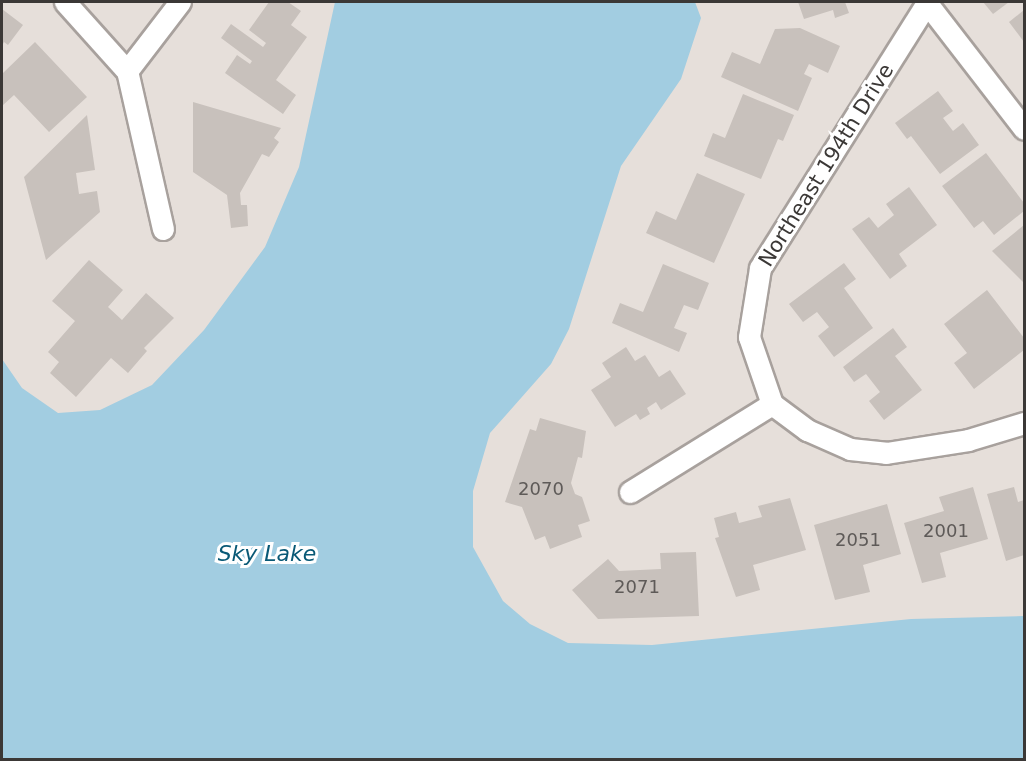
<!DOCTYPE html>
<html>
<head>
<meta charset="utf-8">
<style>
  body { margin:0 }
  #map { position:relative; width:1026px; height:761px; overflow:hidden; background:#e6dfda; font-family:"DejaVu Sans",sans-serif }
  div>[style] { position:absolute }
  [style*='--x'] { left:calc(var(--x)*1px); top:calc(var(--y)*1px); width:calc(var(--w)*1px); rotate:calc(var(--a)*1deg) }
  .water>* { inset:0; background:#a2cde1 }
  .building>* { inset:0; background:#c8c1bc }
  .roads { filter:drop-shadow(2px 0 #a8a19d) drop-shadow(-2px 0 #a8a19d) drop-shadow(0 2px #a8a19d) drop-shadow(0 -2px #a8a19d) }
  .minor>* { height:21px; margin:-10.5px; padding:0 10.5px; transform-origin:10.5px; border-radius:10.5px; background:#fff }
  span { translate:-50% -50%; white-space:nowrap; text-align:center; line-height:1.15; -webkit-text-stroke:6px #fff; paint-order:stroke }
  .number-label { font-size:18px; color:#5e5a58 }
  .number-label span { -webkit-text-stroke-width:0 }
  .street-label { font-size:21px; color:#3b3836 }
  .water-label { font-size:22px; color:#095976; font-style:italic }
  .frame { position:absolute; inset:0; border:3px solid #3b3836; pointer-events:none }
</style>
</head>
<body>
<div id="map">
  <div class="water">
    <div style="clip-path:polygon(335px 2px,695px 2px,701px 18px,681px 79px,621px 166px,569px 329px,551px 364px,490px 433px,473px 491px,473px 547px,503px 601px,530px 624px,568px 643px,652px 645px,911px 619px,1024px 616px,1024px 759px,2px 759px,2px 359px,22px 388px,58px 413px,100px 410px,152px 385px,204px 330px,265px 247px,299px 167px)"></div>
  </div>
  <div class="building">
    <div style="clip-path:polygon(269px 2px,288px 2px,301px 11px,291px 25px,307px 37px,276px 80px,296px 95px,283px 114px,225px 73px,237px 55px,250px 64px,252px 61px,221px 38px,231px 24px,263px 47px,266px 43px,249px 30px)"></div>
    <div style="clip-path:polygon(798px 2px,845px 2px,849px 13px,835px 18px,833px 10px,804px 19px)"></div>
    <div style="clip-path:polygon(983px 2px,1009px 2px,993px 14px)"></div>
    <div style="clip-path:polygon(2px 9px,23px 25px,8px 45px,4px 42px,2px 46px)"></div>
    <div style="clip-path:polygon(1024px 10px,1024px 42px,1009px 22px)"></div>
    <div style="clip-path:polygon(800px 28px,840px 46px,828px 73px,809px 64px,804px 74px,812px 78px,798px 111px,721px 77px,732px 52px,760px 64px,775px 29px)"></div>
    <div style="clip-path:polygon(35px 42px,87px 97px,49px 132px,14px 95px,2px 106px,2px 74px)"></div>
    <div style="clip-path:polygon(938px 91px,953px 111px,943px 118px,953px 131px,963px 123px,979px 145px,940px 174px,911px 136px,907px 139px,895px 123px)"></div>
    <div style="clip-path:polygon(743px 94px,794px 115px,783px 141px,778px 139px,761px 179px,704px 156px,713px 133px,725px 138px)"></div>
    <div style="clip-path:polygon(193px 102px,281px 128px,274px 138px,279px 142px,269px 157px,262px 154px,240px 193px,241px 205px,247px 205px,248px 226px,231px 228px,227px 195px,193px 172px)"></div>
    <div style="clip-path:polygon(87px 115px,95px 170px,76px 173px,79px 194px,97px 191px,100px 212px,46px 260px,24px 177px)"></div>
    <div style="clip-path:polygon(986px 153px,1024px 203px,1024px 211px,994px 235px,983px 221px,974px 228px,942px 186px)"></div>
    <div style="clip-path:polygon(697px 173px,745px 194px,714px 263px,646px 233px,656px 211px,676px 220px)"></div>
    <div style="clip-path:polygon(909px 187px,937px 225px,899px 254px,907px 266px,890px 279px,852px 229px,869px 217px,878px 228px,894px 215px,886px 204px)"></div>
    <div style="clip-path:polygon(1024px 225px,1024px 283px,992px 251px)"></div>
    <div style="clip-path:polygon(89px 260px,123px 290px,108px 307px,122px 320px,146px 293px,174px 318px,144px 348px,147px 351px,128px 373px,111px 358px,76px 397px,50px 373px,59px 362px,48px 352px,75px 321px,52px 301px)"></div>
    <div style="clip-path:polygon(844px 263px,856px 279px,844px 288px,873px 328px,834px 357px,818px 336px,829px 327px,817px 312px,803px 322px,789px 304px)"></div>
    <div style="clip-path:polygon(663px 264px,709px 283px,698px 310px,684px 305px,674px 328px,687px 333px,679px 352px,612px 323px,620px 303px,643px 312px)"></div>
    <div style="clip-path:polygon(987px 290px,1024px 338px,1024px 350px,974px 389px,954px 363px,967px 353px,944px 324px)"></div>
    <div style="clip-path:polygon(893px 328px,907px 347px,895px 356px,922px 390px,884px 420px,869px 401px,880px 392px,866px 374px,854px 382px,843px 367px)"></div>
    <div style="clip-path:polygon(626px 347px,635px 361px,645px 355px,659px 377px,670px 370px,686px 394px,661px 410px,656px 402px,647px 408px,650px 414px,640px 420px,636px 414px,615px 427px,591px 390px,611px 377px,602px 363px)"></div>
    <div style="clip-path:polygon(540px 418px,586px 431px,582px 458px,578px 457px,571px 483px,575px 494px,582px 497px,590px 521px,578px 525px,582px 537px,550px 549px,545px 536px,535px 540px,522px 507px,505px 502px,530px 429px,536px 431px)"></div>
    <div style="clip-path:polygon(973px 487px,988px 539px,940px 553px,946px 577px,922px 583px,904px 523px,944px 511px,939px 497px)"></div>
    <div style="clip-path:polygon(1014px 487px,1018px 502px,1024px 500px,1024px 555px,1006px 561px,987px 494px)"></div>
    <div style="clip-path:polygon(790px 498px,806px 550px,753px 565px,760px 590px,736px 597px,715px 538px,719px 537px,714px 518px,736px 512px,739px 523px,762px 517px,758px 506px)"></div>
    <div style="clip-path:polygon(887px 504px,901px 554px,863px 565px,870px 592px,835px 600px,814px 525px)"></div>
    <div style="clip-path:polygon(696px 552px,699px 616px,598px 619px,572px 590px,608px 559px,619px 571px,661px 569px,660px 553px)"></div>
  </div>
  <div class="roads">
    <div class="minor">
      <div style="--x:65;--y:2;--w:93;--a:48.1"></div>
      <div style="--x:926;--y:2;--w:160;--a:52.3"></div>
      <div style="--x:163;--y:229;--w:162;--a:-102.8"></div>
      <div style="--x:127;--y:71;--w:87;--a:-52.5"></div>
      <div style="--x:772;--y:404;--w:71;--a:-108.9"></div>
      <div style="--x:749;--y:337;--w:70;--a:-80.9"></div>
      <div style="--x:760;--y:268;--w:313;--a:-57.8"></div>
      <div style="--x:772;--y:404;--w:44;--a:36.6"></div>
      <div style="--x:807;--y:430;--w:47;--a:23.8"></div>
      <div style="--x:850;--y:449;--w:36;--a:6"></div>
      <div style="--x:886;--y:453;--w:83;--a:-9"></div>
      <div style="--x:968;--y:440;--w:59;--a:-16.9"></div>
      <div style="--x:630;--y:492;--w:167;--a:-31.8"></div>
    </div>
  </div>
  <div class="number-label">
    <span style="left:541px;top:489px">2070</span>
    <span style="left:946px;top:531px">2001</span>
    <span style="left:858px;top:540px">2051</span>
    <span style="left:637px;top:587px">2071</span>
  </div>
  <div class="street-label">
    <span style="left:826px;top:165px;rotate:-58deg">Northeast 194th Drive</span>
  </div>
  <div class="water-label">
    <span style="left:267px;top:554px">Sky Lake</span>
  </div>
  <div class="frame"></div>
</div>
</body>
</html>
